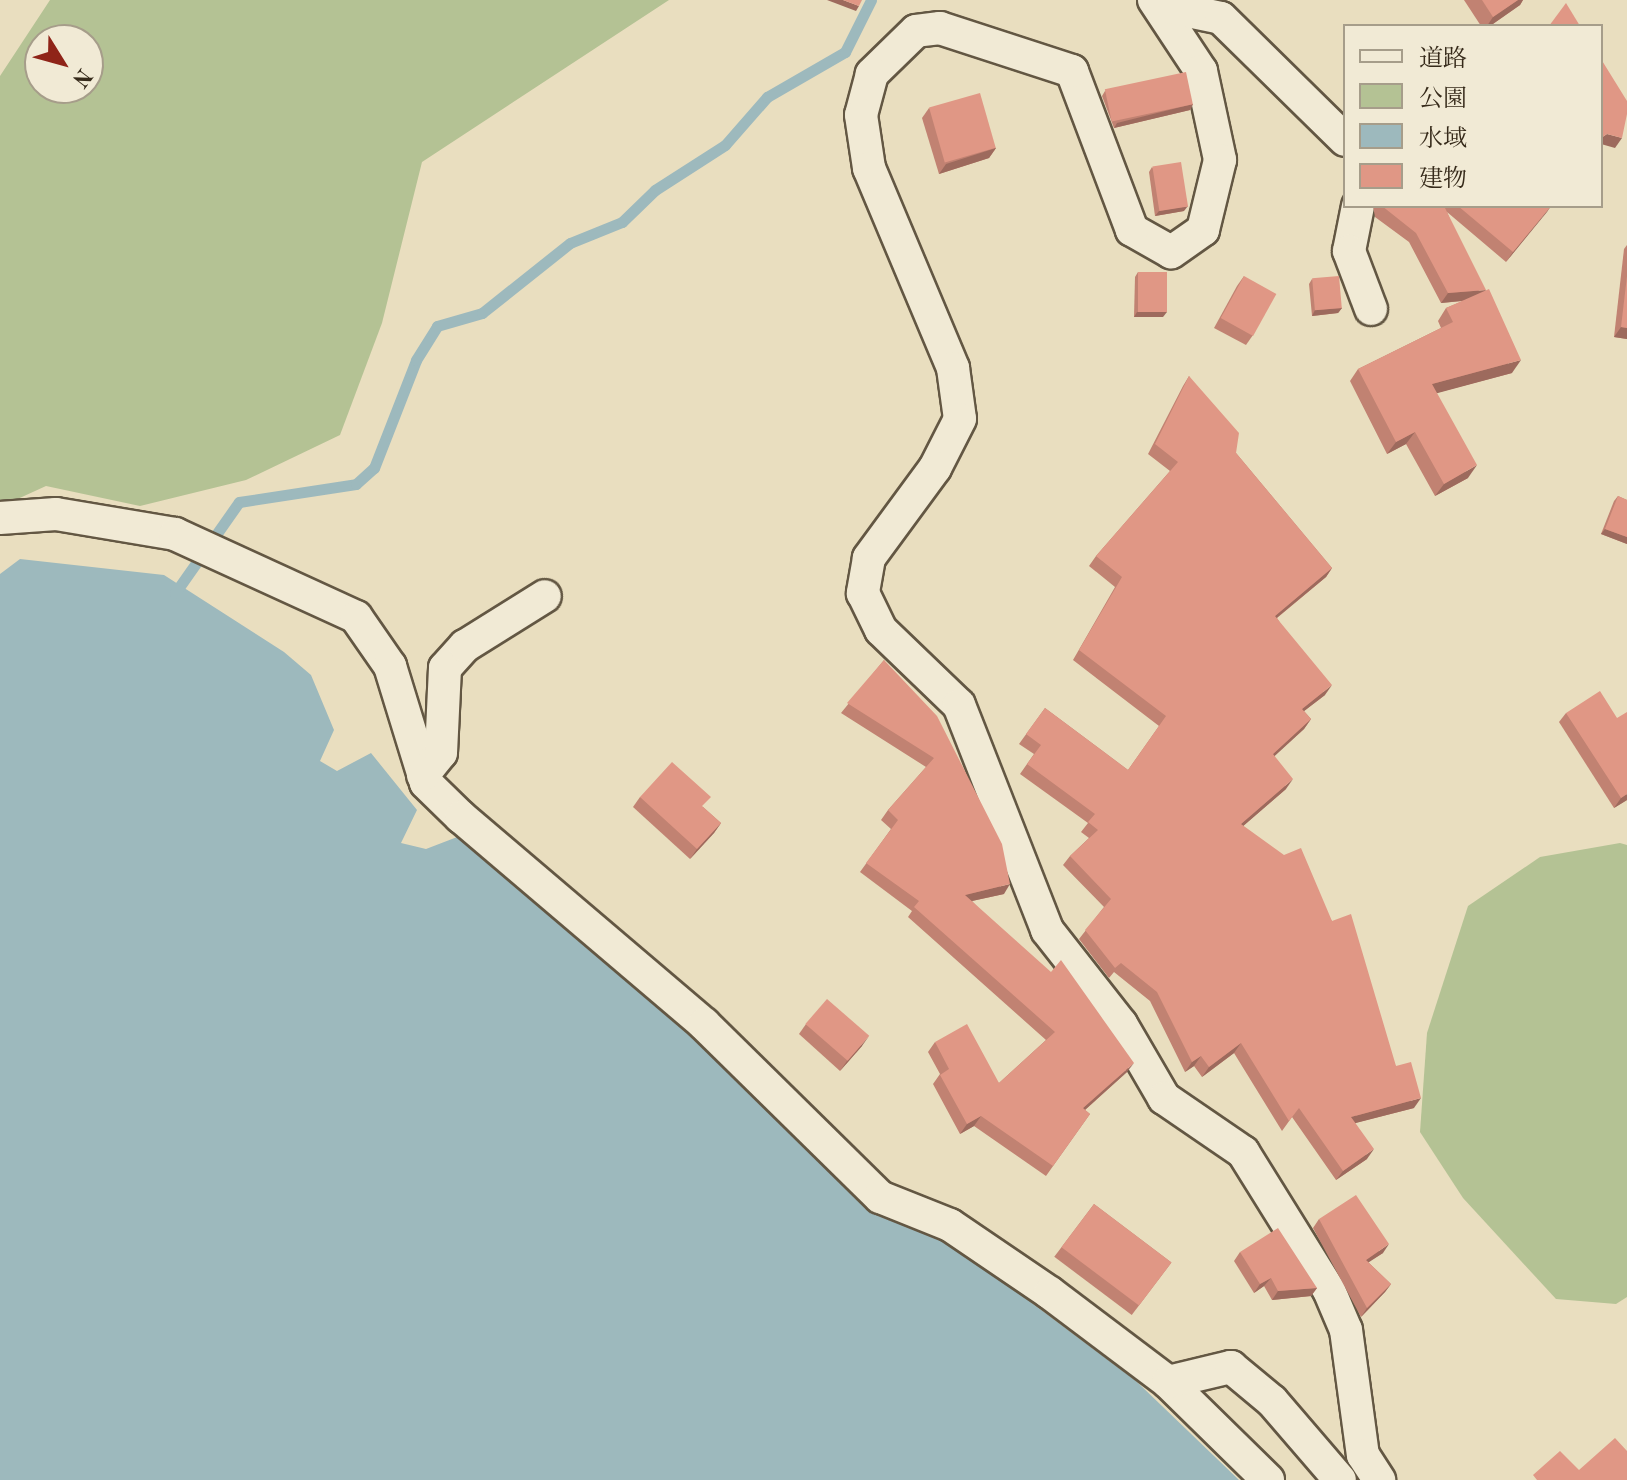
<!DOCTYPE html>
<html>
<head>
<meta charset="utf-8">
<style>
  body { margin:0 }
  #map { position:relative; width:1627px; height:1480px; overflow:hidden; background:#e9debf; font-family:"Old Standard TT","Noto Serif JP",serif }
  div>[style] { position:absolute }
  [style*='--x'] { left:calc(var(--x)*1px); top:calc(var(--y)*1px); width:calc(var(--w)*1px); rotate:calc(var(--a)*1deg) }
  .green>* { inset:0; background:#b4c294 }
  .water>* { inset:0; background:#9db9bd }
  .stream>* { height:11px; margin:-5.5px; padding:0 5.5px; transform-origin:5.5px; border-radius:5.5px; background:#9db9bd }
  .roads { filter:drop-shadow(2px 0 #635743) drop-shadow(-2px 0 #635743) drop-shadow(0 2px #635743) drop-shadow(0 -2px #635743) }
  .minor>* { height:32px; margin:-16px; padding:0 16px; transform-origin:16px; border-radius:16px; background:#f1ead5 }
  .wall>* { inset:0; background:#c18272; transform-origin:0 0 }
  .shaded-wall>* { inset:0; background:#9d6a5d }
  .building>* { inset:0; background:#e09785; transform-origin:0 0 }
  span { translate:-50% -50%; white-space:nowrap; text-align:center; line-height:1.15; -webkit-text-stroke:6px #f1ead5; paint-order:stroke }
  .legend { position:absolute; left:1343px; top:24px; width:260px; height:184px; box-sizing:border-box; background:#f1ead5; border:2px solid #a69d8a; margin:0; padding:10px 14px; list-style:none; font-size:24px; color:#362a1a }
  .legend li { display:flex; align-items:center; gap:16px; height:40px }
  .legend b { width:40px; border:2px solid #a69d8a }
  .north { position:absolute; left:24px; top:24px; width:80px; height:80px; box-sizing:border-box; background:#f1ead5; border:2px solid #a69d8a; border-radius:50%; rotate:127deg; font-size:22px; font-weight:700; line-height:32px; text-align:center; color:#362a1a }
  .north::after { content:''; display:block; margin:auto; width:28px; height:36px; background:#8f2418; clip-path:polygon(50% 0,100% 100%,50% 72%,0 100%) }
</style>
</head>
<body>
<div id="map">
  <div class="green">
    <div style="clip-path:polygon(evenodd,50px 0,669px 0,422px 162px,382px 323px,340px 435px,246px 480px,140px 506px,46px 486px,0 507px,0 76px,50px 0,40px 40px,88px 40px,88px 88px,40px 88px,40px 40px)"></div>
    <div style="clip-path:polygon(1620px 843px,1627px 845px,1627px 1297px,1616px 1304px,1556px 1299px,1463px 1198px,1420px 1132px,1427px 1033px,1468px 906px,1540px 857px)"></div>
  </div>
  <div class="water">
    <div style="clip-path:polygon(20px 559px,164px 575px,284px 652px,311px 675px,334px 730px,320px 761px,337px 771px,371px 753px,417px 810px,401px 843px,426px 849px,465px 834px,736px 1074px,855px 1196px,952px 1243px,1136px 1381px,1239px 1480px,0 1480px,0 574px)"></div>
  </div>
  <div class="stream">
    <div style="--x:175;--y:593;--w:111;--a:-54.9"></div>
    <div style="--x:239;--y:502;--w:118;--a:-8.7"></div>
    <div style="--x:356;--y:484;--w:24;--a:-42"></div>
    <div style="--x:374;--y:468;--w:116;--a:-68.7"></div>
    <div style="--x:416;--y:360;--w:40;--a:-58"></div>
    <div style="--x:437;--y:326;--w:47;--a:-16.1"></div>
    <div style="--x:482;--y:313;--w:112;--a:-38.5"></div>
    <div style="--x:570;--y:243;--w:56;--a:-22"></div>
    <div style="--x:622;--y:222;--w:46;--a:-44.1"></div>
    <div style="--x:655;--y:190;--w:83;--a:-32.7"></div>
    <div style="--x:725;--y:145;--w:64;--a:-48.8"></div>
    <div style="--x:767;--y:97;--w:90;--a:-30"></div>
    <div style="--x:845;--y:52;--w:58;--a:-63.4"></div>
  </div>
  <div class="roads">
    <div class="minor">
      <div style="--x:1154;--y:0;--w:85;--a:56.5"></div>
      <div style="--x:1201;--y:71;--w:91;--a:77.9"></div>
      <div style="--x:1220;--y:160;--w:72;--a:103.7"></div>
      <div style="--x:1203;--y:230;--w:39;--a:145"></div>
      <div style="--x:1171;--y:252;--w:45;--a:-150.6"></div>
      <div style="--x:1132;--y:230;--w:170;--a:-110.7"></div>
      <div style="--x:1072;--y:71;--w:139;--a:-162"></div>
      <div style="--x:940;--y:28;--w:24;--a:173"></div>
      <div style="--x:916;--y:31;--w:62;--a:135.7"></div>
      <div style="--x:872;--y:74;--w:42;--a:105"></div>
      <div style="--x:861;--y:115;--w:54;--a:81.4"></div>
      <div style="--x:869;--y:168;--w:217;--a:67.2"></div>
      <div style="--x:953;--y:368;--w:51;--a:82.2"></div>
      <div style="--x:960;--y:419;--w:55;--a:117"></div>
      <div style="--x:935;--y:468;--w:112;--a:126.3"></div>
      <div style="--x:869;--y:558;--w:36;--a:100"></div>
      <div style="--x:863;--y:593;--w:41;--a:64.1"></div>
      <div style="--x:881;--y:630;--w:108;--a:43.9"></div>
      <div style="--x:959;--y:705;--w:242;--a:68.6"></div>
      <div style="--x:1047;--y:930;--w:120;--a:51.8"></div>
      <div style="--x:1121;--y:1024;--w:86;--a:59.8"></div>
      <div style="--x:1164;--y:1098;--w:96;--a:34.4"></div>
      <div style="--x:1243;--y:1152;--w:163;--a:58.1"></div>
      <div style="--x:1329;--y:1290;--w:43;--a:67"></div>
      <div style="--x:1346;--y:1330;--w:126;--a:82.3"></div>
      <div style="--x:1363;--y:1455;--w:30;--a:57"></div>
      <div style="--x:1159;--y:5;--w:63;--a:11.8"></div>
      <div style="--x:1221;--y:18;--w:174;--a:44.5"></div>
      <div style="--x:1358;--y:206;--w:46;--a:101.3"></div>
      <div style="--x:1349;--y:251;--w:62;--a:69.2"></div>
      <div style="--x:0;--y:518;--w:56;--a:-4.1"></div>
      <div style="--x:56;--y:514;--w:121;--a:9.5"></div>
      <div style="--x:175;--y:534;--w:199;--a:24.6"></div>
      <div style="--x:356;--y:617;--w:60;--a:55.2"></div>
      <div style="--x:390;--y:666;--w:122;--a:72.9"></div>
      <div style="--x:426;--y:783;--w:49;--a:44.2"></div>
      <div style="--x:461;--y:817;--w:319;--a:40.4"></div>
      <div style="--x:704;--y:1024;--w:247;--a:44.5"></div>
      <div style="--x:880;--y:1197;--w:75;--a:21.8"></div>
      <div style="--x:950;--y:1225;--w:121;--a:34.2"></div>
      <div style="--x:1050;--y:1293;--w:148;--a:37"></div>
      <div style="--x:1168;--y:1382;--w:140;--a:44.4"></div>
      <div style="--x:423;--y:775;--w:28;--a:-51"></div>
      <div style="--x:441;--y:753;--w:85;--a:-87.3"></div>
      <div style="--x:445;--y:668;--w:30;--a:-48"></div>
      <div style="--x:465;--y:646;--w:94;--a:-32"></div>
      <div style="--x:1168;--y:1382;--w:65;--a:-13.4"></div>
      <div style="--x:1231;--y:1367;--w:53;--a:39.7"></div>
      <div style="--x:1272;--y:1401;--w:104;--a:49.3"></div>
    </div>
  </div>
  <div class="wall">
    <div style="clip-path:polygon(1464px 0,1523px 0,1520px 5px,1490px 26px,1481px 26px)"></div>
    <div style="clip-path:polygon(1105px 91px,1193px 104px,1190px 110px,1114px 128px,1102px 96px)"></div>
    <div style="clip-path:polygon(929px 108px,996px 148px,989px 158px,939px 174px,922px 118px)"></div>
    <div style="clip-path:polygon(1152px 167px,1184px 211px,1155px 216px,1149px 172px)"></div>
    <div style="clip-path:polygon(1373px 206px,1424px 206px,1427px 208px,1429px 206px,1551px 206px,1506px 262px,1447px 212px,1512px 373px,1436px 393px,1468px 478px,1435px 496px,1406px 444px,1387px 454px,1350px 381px,1358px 369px,1441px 328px,1438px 321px,1446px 308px,1463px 301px,1441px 303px,1409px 242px,1375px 217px)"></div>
    <div style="clip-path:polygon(1627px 245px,1627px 339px,1614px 337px,1624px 249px)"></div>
    <div style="clip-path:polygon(1138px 272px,1163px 317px,1134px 317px,1135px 277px)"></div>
    <div style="clip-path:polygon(1244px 276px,1253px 335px,1246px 345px,1214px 328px,1237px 286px)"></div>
    <div style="clip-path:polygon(1312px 279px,1342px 308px,1338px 313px,1312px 316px,1309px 284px)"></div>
    <div style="clip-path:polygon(1189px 376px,1236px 453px,1332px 568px,1326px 577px,1277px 618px,1325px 695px,1304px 711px,1311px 719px,1304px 729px,1274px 756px,1286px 789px,1243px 826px,1332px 921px,1414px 1108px,1355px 1123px,1367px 1159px,1336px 1180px,1292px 1117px,1282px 1131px,1234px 1053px,1202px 1077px,1194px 1066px,1185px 1072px,1150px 1001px,1114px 972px,1109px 978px,1079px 939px,1104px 907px,1063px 865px,1070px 856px,1089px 838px,1081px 832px,1088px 823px,1020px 774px,1034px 754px,1019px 744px,1045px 708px,1128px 770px,1159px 726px,1073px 660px,1115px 587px,1089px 566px,1096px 556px,1170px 471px,1148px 454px,1183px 386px)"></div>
    <div style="clip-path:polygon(1618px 496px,1627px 500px,1627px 544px,1601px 534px,1614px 501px)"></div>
    <div style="clip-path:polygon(884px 660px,1004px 894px,972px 901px,1127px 1072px,1085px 1110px,1090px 1114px,1046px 1176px,974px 1126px,960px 1134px,933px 1084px,940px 1074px,928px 1052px,935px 1042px,999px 1083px,1046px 1040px,908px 917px,912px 911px,860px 872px,891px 829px,881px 820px,888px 810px,926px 767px,841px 713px)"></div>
    <div style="clip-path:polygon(1566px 713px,1617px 718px,1627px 800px,1614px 808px,1559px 722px)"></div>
    <div style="clip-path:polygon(640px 797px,703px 807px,721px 823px,714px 833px,690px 859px,633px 807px)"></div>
    <div style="clip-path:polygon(806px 1024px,862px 1046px,840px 1071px,799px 1034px)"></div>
    <div style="left:1094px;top:1204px;width:97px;height:66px;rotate:37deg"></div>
    <div style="clip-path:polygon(1319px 1219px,1383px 1253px,1368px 1262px,1391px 1284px,1385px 1292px,1361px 1317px,1313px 1228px)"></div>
    <div style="clip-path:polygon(1240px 1252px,1317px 1288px,1311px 1296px,1272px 1300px,1264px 1286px,1254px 1293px,1234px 1261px)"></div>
  </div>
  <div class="shaded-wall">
    <div style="clip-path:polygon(827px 0,843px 0,859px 6px,856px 11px)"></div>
    <div style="clip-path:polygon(1518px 0,1523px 0,1520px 5px,1490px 26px,1487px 26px,1493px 17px)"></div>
    <div style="clip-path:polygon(1193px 104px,1190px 110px,1114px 128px,1117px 123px)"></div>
    <div style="clip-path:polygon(1607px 134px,1622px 138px,1615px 148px,1601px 144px,1601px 138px)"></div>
    <div style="clip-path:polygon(996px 148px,989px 158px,939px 174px,946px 164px)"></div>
    <div style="clip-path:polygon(1188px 206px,1184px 211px,1155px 216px,1159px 211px)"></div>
    <div style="clip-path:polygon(1551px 206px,1547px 212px,1506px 262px,1513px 252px)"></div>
    <div style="clip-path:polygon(1486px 290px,1480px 299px,1441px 303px,1448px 293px)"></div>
    <div style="clip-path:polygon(1342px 308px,1338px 313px,1312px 316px,1315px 310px)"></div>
    <div style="clip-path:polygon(1137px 312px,1167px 312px,1163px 317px,1134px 317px)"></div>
    <div style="clip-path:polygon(1621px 327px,1627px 328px,1627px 339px,1614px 337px)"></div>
    <div style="clip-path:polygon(1521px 360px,1512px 373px,1423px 397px,1432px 384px)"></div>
    <div style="clip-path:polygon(1415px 432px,1406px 444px,1387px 454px,1396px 442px)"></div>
    <div style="clip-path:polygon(1477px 465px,1468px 478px,1435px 496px,1444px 484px)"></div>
    <div style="clip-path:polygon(1605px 529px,1627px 537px,1627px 544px,1601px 534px)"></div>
    <div style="clip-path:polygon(1332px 568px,1326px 577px,1268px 625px,1275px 616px)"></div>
    <div style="clip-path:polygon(1332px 685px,1325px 695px,1295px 718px,1302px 709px)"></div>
    <div style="clip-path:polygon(1311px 719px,1304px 729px,1266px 764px,1273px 754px)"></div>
    <div style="clip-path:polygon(1293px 779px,1286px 789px,1234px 834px,1241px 824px)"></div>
    <div style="clip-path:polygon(1627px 794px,1627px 800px,1614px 808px,1621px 798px)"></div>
    <div style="clip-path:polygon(721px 823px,714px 833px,690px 859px,697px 849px)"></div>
    <div style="clip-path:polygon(1010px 884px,1004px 894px,958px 904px,965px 895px)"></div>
    <div style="clip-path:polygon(869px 1036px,862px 1046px,840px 1071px,847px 1061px)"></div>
    <div style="clip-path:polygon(1241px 1043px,1234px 1053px,1202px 1077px,1209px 1067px)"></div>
    <div style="clip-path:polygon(1201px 1056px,1194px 1066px,1185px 1072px,1192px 1062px)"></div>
    <div style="clip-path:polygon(1134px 1063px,1127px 1072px,1076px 1118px,1083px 1108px)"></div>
    <div style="clip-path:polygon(1421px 1098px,1414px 1108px,1344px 1126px,1351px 1117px)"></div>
    <div style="clip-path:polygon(981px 1116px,974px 1126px,960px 1134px,967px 1124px)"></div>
    <div style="clip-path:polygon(1374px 1149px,1367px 1159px,1336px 1180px,1343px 1171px)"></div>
    <div style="clip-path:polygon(1389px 1244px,1383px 1253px,1360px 1268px,1366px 1260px)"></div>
    <div style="clip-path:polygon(1271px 1278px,1264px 1286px,1254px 1293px,1260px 1284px)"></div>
    <div style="clip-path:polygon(1391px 1284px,1385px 1292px,1361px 1317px,1367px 1308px)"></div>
    <div style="clip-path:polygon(1317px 1288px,1311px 1296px,1272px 1300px,1278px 1291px)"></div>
  </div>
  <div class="building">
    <div style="clip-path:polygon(843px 0,862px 0,859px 6px)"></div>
    <div style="clip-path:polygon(1482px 0,1518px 0,1493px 17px)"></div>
    <div style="clip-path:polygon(1566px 3px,1580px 26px,1549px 26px)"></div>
    <div style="clip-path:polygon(1601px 59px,1627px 101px,1627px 114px,1622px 138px,1607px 134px,1601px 138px)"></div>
    <div style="left:1186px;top:72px;width:33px;height:83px;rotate:78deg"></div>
    <div style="left:980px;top:93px;width:57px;height:53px;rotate:74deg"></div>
    <div style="left:1181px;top:162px;width:45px;height:29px;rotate:81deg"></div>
    <div style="clip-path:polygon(1382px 206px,1424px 206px,1427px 208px,1429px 206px,1444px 206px,1486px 290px,1448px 293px,1416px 233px)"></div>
    <div style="clip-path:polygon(1458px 206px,1551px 206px,1513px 252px)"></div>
    <div style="left:1138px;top:272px;width:29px;height:40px"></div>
    <div style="left:1244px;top:276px;width:37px;height:48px;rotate:29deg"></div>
    <div style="left:1339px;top:276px;width:32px;height:27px;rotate:85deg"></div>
    <div style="clip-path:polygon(1627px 276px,1627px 328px,1621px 327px)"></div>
    <div style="clip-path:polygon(1489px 289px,1521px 360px,1432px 384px,1477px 465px,1444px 484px,1415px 432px,1396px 442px,1358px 369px,1453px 322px,1446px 308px)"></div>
    <div style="clip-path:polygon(1189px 376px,1239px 433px,1236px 453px,1332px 568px,1275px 616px,1332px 685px,1302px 709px,1311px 719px,1273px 754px,1293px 779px,1241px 824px,1284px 855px,1301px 848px,1332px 921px,1351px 914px,1396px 1066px,1411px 1062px,1421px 1098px,1351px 1117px,1374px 1149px,1343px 1171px,1299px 1108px,1289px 1121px,1241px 1043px,1209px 1067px,1201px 1056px,1192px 1062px,1157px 992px,1121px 963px,1115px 968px,1085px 930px,1111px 899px,1070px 856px,1098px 830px,1088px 822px,1095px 814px,1027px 764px,1041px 745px,1026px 734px,1045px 708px,1128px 770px,1166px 716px,1079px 650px,1122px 577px,1096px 556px,1178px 462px,1155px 444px)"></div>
    <div style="clip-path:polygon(1618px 496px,1627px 500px,1627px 537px,1605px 529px)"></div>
    <div style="clip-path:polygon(884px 660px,937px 716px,1002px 844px,1010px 884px,965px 895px,1051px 972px,1061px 960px,1134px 1063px,1083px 1108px,1090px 1114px,1053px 1166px,981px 1116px,967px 1124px,940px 1075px,949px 1069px,935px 1042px,967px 1024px,999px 1083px,1055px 1032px,914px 907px,919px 901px,866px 863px,898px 820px,888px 810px,934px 758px,847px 703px)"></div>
    <div style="clip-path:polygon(1600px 691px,1617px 718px,1627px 712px,1627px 794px,1621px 798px,1566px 713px)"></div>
    <div style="clip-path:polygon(672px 762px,711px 797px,702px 806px,721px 823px,697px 849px,640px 797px)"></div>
    <div style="left:827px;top:999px;width:56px;height:33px;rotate:41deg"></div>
    <div style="clip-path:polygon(1356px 1195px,1389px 1244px,1366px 1260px,1391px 1284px,1367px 1308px,1319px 1219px)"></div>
    <div style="left:1094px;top:1204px;width:97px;height:54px;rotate:37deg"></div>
    <div style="clip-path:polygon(1278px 1228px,1317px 1288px,1278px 1291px,1271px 1278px,1260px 1284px,1240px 1252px)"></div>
    <div style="clip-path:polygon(1615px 1438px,1627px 1451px,1627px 1480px,1537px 1480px,1533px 1475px,1560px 1451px,1579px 1470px)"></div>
  </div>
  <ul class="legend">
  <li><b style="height:10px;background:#f1ead5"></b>道路</li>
  <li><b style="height:22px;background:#b4c294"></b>公園</li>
  <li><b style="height:22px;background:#9db9bd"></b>水域</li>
  <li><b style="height:22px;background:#e09785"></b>建物</li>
  </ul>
  <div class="north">N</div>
</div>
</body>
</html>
